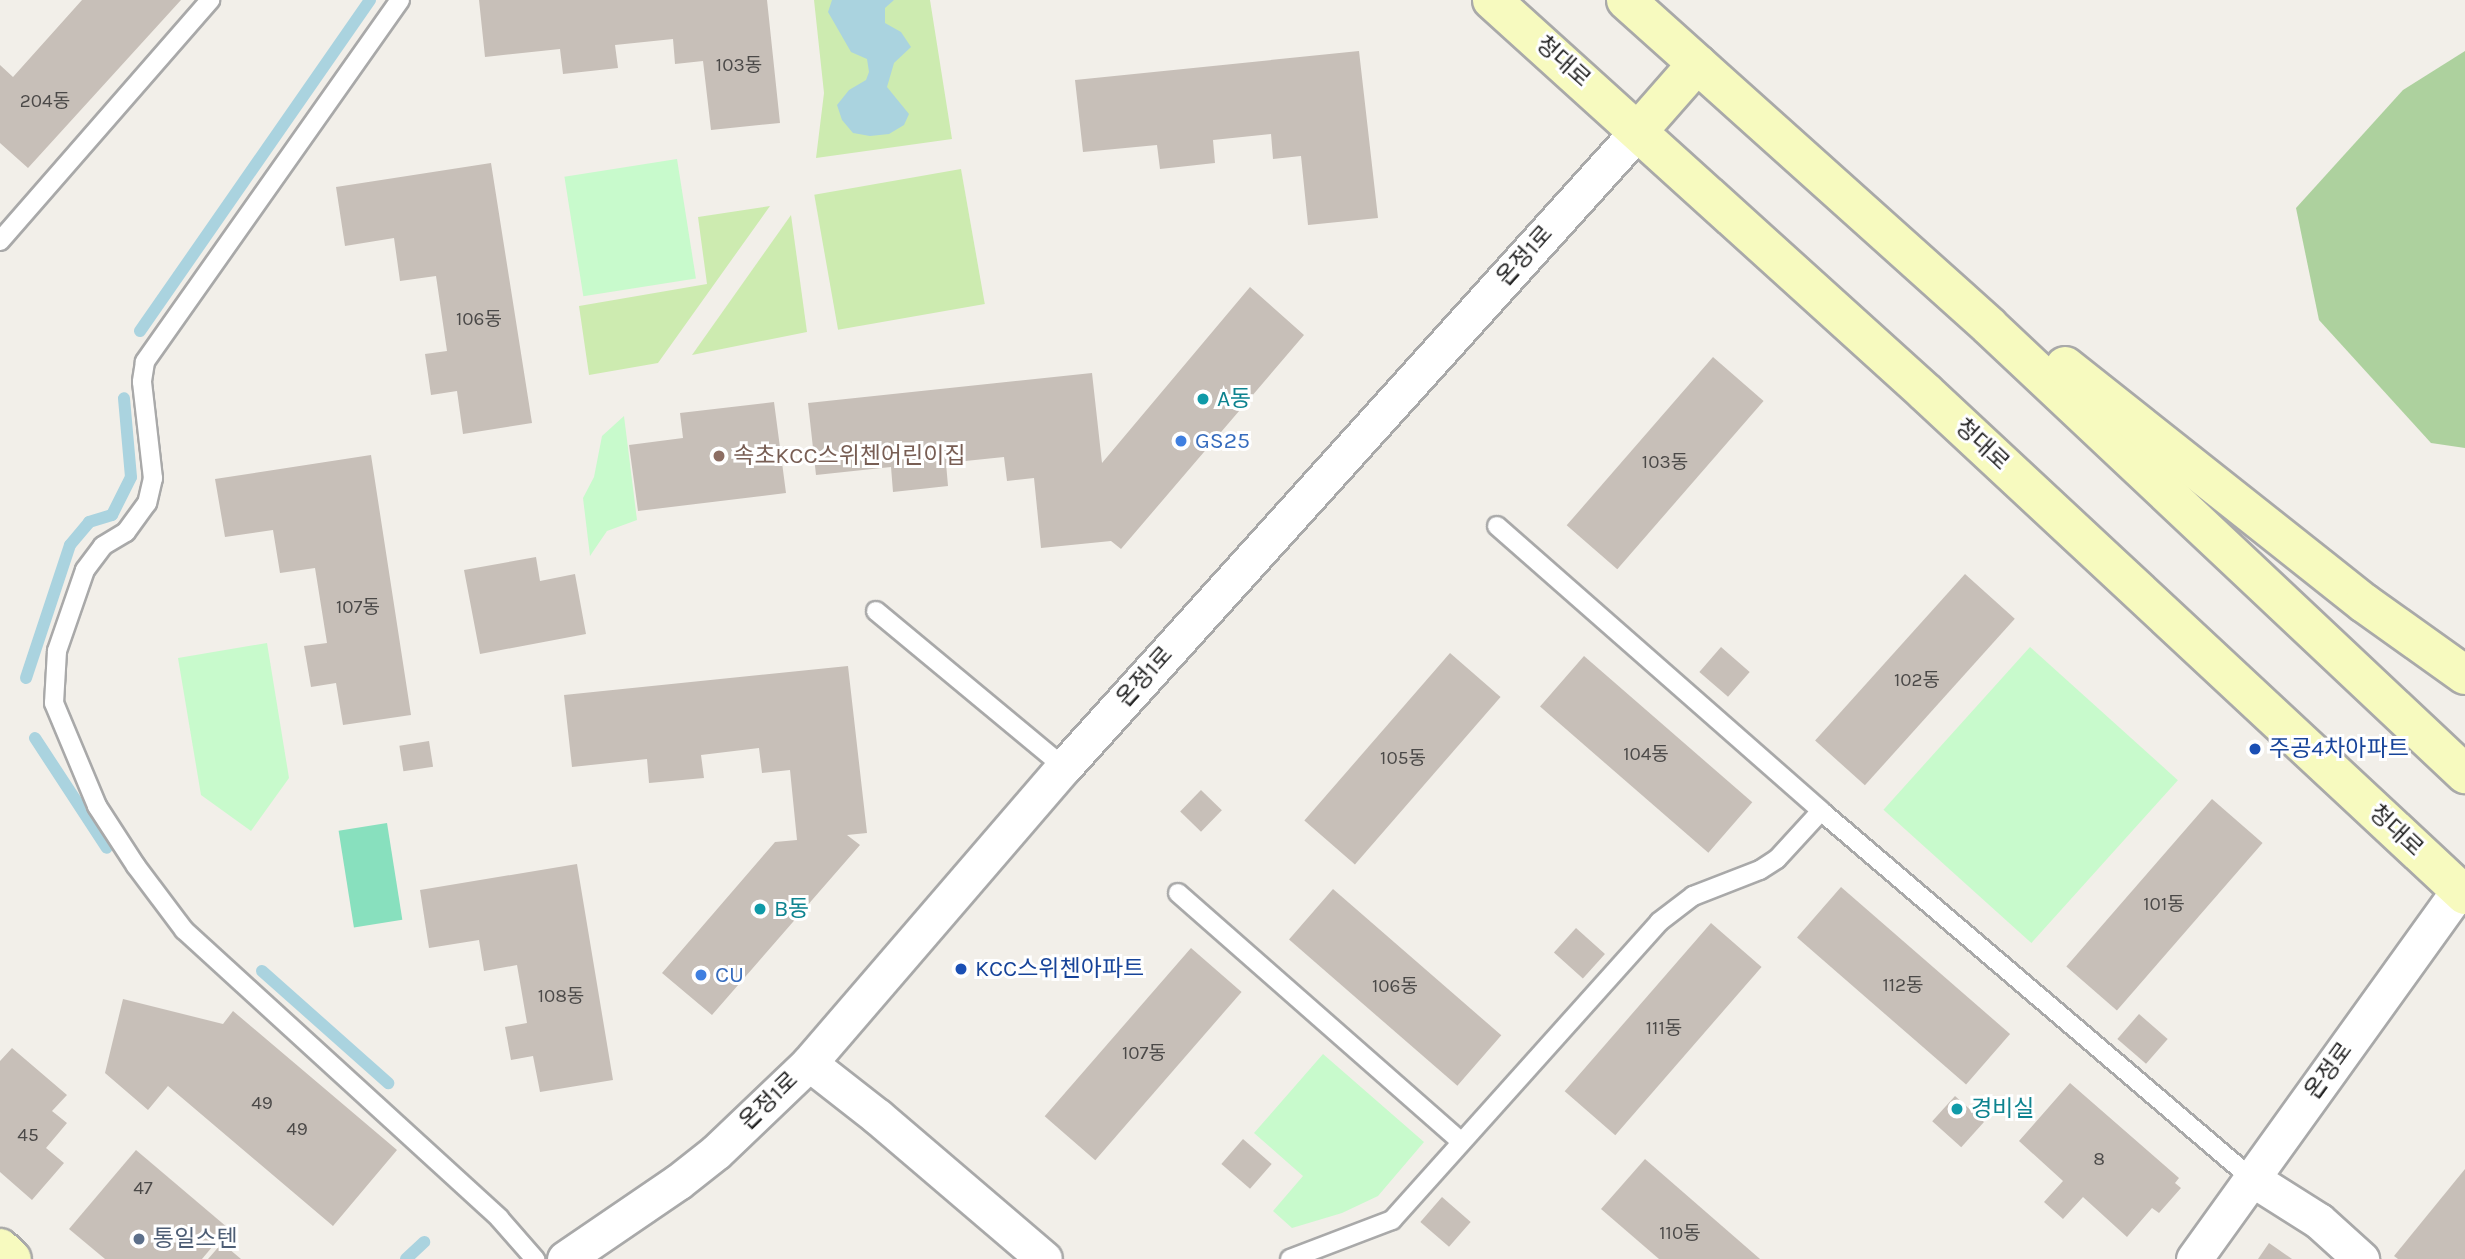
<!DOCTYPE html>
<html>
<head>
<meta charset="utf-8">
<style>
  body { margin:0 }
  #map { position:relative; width:2465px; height:1259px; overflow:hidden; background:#f2efe9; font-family:Karla,"Noto Sans KR",sans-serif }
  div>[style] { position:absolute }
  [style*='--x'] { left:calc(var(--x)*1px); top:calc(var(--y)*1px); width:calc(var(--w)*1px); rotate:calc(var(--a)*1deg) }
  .grass>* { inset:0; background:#cdebb0; transform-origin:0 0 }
  .forest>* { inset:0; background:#add19e }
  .park>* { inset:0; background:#c8facc; transform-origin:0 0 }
  .pitch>* { inset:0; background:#88e0be; transform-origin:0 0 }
  .water>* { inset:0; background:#aad3df }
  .stream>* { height:12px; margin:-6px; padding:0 6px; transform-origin:6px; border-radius:6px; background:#aad3df }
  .building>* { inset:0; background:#c7bfb8; transform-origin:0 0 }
  .roads { filter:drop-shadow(2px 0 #a9a9a9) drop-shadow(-2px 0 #a9a9a9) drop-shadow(0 2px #a9a9a9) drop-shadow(0 -2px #a9a9a9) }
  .lane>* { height:18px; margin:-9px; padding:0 9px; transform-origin:9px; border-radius:9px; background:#fff }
  .street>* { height:35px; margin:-17.5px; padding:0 17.5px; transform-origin:17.5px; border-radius:17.5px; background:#fff }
  .secondary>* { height:38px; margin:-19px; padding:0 19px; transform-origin:19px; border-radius:19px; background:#f7fabf }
  .dots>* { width:19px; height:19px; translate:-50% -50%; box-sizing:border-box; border:4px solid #fff; border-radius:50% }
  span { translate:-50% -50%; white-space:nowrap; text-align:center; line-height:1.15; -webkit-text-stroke:6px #fff; paint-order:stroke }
  .number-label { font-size:19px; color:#4b4948 }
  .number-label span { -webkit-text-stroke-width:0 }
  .street-label { font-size:23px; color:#222 }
  .culture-label { font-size:23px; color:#0d838f }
  .left { translate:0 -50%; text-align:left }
  .shop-label { font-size:23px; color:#366cbe }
  .education-label { font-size:23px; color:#785e54 }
  .transit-label { font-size:23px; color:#164399 }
  .service-label { font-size:23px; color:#4e5e75 }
</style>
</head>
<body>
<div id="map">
  <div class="grass">
    <div style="clip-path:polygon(814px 0,930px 0,952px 139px,816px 158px,824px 93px)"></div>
    <div style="left:961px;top:169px;width:137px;height:149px;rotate:80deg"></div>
    <div style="clip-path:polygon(770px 206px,658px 363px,589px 375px,579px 306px,707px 284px,698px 217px)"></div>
    <div style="clip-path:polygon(791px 215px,807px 332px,692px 355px)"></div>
  </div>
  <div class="forest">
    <div style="clip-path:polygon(2465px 51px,2465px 448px,2431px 443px,2319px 320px,2296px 208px,2403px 90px)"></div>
  </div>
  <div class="park">
    <div style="left:677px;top:159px;width:121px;height:114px;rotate:81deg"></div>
    <div style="clip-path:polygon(624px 416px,637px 520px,607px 531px,590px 556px,583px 498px,594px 477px,602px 436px)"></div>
    <div style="clip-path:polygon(267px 643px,289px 778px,251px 831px,201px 795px,178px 658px)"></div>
    <div style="left:2030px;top:647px;width:199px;height:219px;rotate:42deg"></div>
    <div style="clip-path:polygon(1323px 1054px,1424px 1142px,1378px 1196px,1342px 1213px,1292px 1228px,1273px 1211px,1303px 1176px,1254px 1133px)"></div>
  </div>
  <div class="pitch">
    <div style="left:387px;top:823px;width:98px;height:49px;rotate:81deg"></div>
  </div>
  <div class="water">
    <div style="clip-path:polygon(832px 0,894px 0,885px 8px,885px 23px,901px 32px,911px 47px,894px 63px,887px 87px,909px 114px,904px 125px,889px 134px,870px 136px,853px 133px,842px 120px,837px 105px,849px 90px,866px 80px,869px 72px,867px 59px,851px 52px,828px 12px)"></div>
  </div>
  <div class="stream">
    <div style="--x:140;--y:331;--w:403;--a:-55.2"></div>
    <div style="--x:26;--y:678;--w:140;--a:-71.7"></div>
    <div style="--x:70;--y:545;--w:30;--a:-50"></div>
    <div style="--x:89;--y:522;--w:24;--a:-17"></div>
    <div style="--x:112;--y:515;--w:42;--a:-63.4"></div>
    <div style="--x:131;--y:477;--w:79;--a:-95.1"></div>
    <div style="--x:35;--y:738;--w:131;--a:56.8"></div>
    <div style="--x:262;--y:971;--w:169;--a:41.6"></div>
    <div style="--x:406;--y:1259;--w:25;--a:-43"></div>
  </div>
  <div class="building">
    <div style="clip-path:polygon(82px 0,181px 0,28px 168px,0 143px,0 65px,13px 77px)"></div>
    <div style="clip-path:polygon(479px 0,767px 0,780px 123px,711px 130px,703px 61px,675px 64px,673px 39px,615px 45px,618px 68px,563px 74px,560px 49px,485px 57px)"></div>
    <div style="clip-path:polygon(1359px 51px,1378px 218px,1308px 225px,1301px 156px,1273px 159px,1271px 134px,1213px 140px,1215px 163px,1160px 169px,1157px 145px,1083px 152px,1075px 80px)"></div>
    <div style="clip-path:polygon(491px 163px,532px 423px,463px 434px,457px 391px,431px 395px,425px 354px,447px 351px,436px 276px,400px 281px,394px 238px,345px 246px,336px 187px)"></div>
    <div style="clip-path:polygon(1250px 287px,1304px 335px,1121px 549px,1111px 541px,1041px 548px,1034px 478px,1007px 481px,1004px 457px,946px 463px,948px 486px,893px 492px,891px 467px,816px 475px,808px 403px,1092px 373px,1102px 463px)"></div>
    <div style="left:1713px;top:357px;width:67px;height:223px;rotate:41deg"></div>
    <div style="clip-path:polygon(774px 402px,786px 493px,638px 511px,629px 445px,683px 438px,680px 413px)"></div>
    <div style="clip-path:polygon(371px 455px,411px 715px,343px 725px,336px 683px,311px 687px,304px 646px,327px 643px,315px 568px,280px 573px,273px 530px,225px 537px,215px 479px)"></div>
    <div style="clip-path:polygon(536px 557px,540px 581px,575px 574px,586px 634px,480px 654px,464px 570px)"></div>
    <div style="left:1965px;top:574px;width:67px;height:224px;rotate:42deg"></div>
    <div style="left:1721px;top:647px;width:38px;height:33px;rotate:41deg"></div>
    <div style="left:1450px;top:653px;width:67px;height:222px;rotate:41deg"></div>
    <div style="left:1584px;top:656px;width:223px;height:67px;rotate:41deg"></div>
    <div style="clip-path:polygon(848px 666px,867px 833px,847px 835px,860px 845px,712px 1015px,662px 973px,775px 842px,797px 840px,790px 770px,762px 773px,759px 748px,701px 755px,704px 778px,649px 783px,647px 759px,572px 767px,564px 695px)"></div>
    <div style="left:429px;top:741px;width:26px;height:30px;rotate:81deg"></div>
    <div style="left:1201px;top:790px;width:29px;height:30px;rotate:44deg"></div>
    <div style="left:2212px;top:799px;width:67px;height:222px;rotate:41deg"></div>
    <div style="clip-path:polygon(577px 864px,613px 1080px,540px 1092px,533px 1056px,511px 1060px,505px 1027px,527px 1023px,517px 965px,484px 971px,479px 940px,429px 948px,420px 890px)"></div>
    <div style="left:1841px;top:887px;width:224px;height:67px;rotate:41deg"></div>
    <div style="left:1333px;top:889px;width:223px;height:67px;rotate:41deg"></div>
    <div style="left:1711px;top:923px;width:67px;height:223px;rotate:41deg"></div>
    <div style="left:1576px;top:928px;width:39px;height:33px;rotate:42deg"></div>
    <div style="left:1191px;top:948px;width:67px;height:223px;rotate:41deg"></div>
    <div style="clip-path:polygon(123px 999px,223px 1024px,233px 1011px,397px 1150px,333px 1226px,168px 1086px,148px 1110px,105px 1073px)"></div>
    <div style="left:2139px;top:1014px;width:38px;height:33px;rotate:41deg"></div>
    <div style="clip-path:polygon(12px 1048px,67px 1095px,52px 1111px,67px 1123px,46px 1148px,64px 1163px,32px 1200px,0 1172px,0 1061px)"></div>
    <div style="clip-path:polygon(2070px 1083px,2179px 1178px,2175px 1183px,2181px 1188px,2159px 1213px,2152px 1208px,2127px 1237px,2083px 1197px,2063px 1219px,2044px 1202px,2063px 1181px,2019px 1141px)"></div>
    <div style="left:1955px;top:1096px;width:39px;height:34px;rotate:42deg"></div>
    <div style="left:1243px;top:1139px;width:38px;height:33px;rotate:41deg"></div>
    <div style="clip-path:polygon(136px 1150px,228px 1228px,202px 1259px,105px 1259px,69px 1229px)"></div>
    <div style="clip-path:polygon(1645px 1159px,1760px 1259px,1659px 1259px,1601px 1209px)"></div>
    <div style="clip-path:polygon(2465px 1169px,2465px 1259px,2398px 1259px,2394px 1256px)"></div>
    <div style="left:1442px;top:1197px;width:38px;height:33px;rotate:41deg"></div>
    <div style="clip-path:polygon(222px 1243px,241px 1259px,208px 1259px)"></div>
    <div style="clip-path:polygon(2269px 1243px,2292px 1259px,2258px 1259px)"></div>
  </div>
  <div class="roads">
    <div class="lane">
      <div style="--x:400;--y:0;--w:443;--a:125.2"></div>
      <div style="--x:145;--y:362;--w:20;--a:99"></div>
      <div style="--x:142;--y:382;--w:97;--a:83.5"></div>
      <div style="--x:153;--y:478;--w:26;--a:103"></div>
      <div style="--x:147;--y:503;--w:36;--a:126"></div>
      <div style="--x:126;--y:532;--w:27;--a:149"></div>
      <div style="--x:103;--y:546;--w:30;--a:127"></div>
      <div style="--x:85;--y:570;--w:86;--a:109.1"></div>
      <div style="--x:57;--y:651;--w:52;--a:93.3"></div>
      <div style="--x:54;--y:703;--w:112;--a:67.3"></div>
      <div style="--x:97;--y:806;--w:72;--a:57"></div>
      <div style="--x:136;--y:866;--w:80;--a:53.1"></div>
      <div style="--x:184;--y:930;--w:427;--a:42.4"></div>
      <div style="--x:499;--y:1218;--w:55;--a:48.7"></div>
      <div style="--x:0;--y:241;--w:320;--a:-48.9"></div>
      <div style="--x:1497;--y:526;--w:432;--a:41.3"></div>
      <div style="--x:1821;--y:811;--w:565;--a:40.48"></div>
      <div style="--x:876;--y:611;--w:244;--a:39.7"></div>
      <div style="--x:1178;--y:893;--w:377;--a:41.3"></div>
      <div style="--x:1290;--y:1259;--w:109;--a:-20.9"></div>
      <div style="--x:1392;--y:1220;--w:400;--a:-48.1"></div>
      <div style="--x:1659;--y:922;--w:43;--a:-37.4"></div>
      <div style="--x:1693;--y:896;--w:72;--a:-21.2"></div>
      <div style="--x:1760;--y:870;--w:20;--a:-33"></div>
      <div style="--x:1777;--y:859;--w:65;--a:-47.5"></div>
    </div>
    <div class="street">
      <div style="--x:809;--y:1063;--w:88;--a:38"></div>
      <div style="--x:878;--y:1117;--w:218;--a:40.5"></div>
      <div style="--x:2251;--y:1178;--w:80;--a:32.3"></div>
      <div style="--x:2319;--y:1221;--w:57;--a:42.1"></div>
      <div style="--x:565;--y:1259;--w:137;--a:-34.3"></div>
      <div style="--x:678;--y:1182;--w:48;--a:-38.3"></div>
      <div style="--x:716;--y:1152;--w:129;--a:-43.7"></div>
      <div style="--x:809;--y:1063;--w:391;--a:-49.3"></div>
      <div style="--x:1064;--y:767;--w:858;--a:-47.93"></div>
      <div style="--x:2194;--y:1259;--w:454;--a:-54.3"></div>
    </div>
    <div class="secondary">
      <div style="--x:1492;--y:0;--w:584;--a:42.15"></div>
      <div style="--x:1925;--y:392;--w:738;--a:42.97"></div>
      <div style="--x:1626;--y:0;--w:488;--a:41.9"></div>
      <div style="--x:1989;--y:326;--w:654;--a:43.26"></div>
      <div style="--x:1639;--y:130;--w:88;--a:-48.7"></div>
      <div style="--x:2065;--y:366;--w:382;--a:38.4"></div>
      <div style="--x:2364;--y:603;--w:124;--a:35.5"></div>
      <div style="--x:0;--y:1248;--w:16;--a:43"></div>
    </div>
  </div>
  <div class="dots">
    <div style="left:1203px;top:399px;background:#0f9aa8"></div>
    <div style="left:1181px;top:441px;background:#3f7fe0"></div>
    <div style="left:719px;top:456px;background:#8d6e63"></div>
    <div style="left:2255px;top:749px;background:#1a4fb4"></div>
    <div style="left:760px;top:909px;background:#0f9aa8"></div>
    <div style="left:961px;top:969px;background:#1a4fb4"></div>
    <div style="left:701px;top:975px;background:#3f7fe0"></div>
    <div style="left:1957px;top:1109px;background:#0f9aa8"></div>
    <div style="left:139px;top:1239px;background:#5c6f8a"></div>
  </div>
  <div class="number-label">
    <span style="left:739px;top:66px">103동</span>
    <span style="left:45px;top:102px">204동</span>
    <span style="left:479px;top:320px">106동</span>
    <span style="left:1665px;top:463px">103동</span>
    <span style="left:358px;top:608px">107동</span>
    <span style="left:1917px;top:681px">102동</span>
    <span style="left:1646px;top:755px">104동</span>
    <span style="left:1403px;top:759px">105동</span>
    <span style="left:2164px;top:905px">101동</span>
    <span style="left:1903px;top:986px">112동</span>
    <span style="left:1395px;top:987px">106동</span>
    <span style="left:561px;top:997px">108동</span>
    <span style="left:1664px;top:1029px">111동</span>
    <span style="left:1144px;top:1054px">107동</span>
    <span style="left:262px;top:1104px">49</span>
    <span style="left:297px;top:1130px">49</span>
    <span style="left:28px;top:1136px">45</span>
    <span style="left:2099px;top:1160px">8</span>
    <span style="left:143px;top:1189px">47</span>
    <span style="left:1680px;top:1234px">110동</span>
  </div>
  <div class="street-label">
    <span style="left:1563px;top:62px;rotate:42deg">청대로</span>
    <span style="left:1525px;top:256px;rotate:-48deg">온정1로</span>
    <span style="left:1982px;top:445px;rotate:43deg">청대로</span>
    <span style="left:1145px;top:677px;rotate:-48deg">온정1로</span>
    <span style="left:2396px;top:831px;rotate:43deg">청대로</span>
    <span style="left:2329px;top:1071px;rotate:-54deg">온정로</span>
    <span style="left:769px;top:1101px;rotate:-44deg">온정1로</span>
  </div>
  <div class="culture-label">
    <span class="left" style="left:1217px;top:399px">A동</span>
    <span class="left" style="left:774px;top:909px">B동</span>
    <span class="left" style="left:1971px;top:1109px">경비실</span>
  </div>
  <div class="shop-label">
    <span class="left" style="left:1195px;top:441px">GS25</span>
    <span class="left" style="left:715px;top:975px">CU</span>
  </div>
  <div class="education-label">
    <span class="left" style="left:733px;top:456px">속초KCC스위첸어린이집</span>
  </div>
  <div class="transit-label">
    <span class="left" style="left:2269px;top:749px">주공4차아파트</span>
    <span class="left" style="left:975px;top:969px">KCC스위첸아파트</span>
  </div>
  <div class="service-label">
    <span class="left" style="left:153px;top:1239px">통일스텐</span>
  </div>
</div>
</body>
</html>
